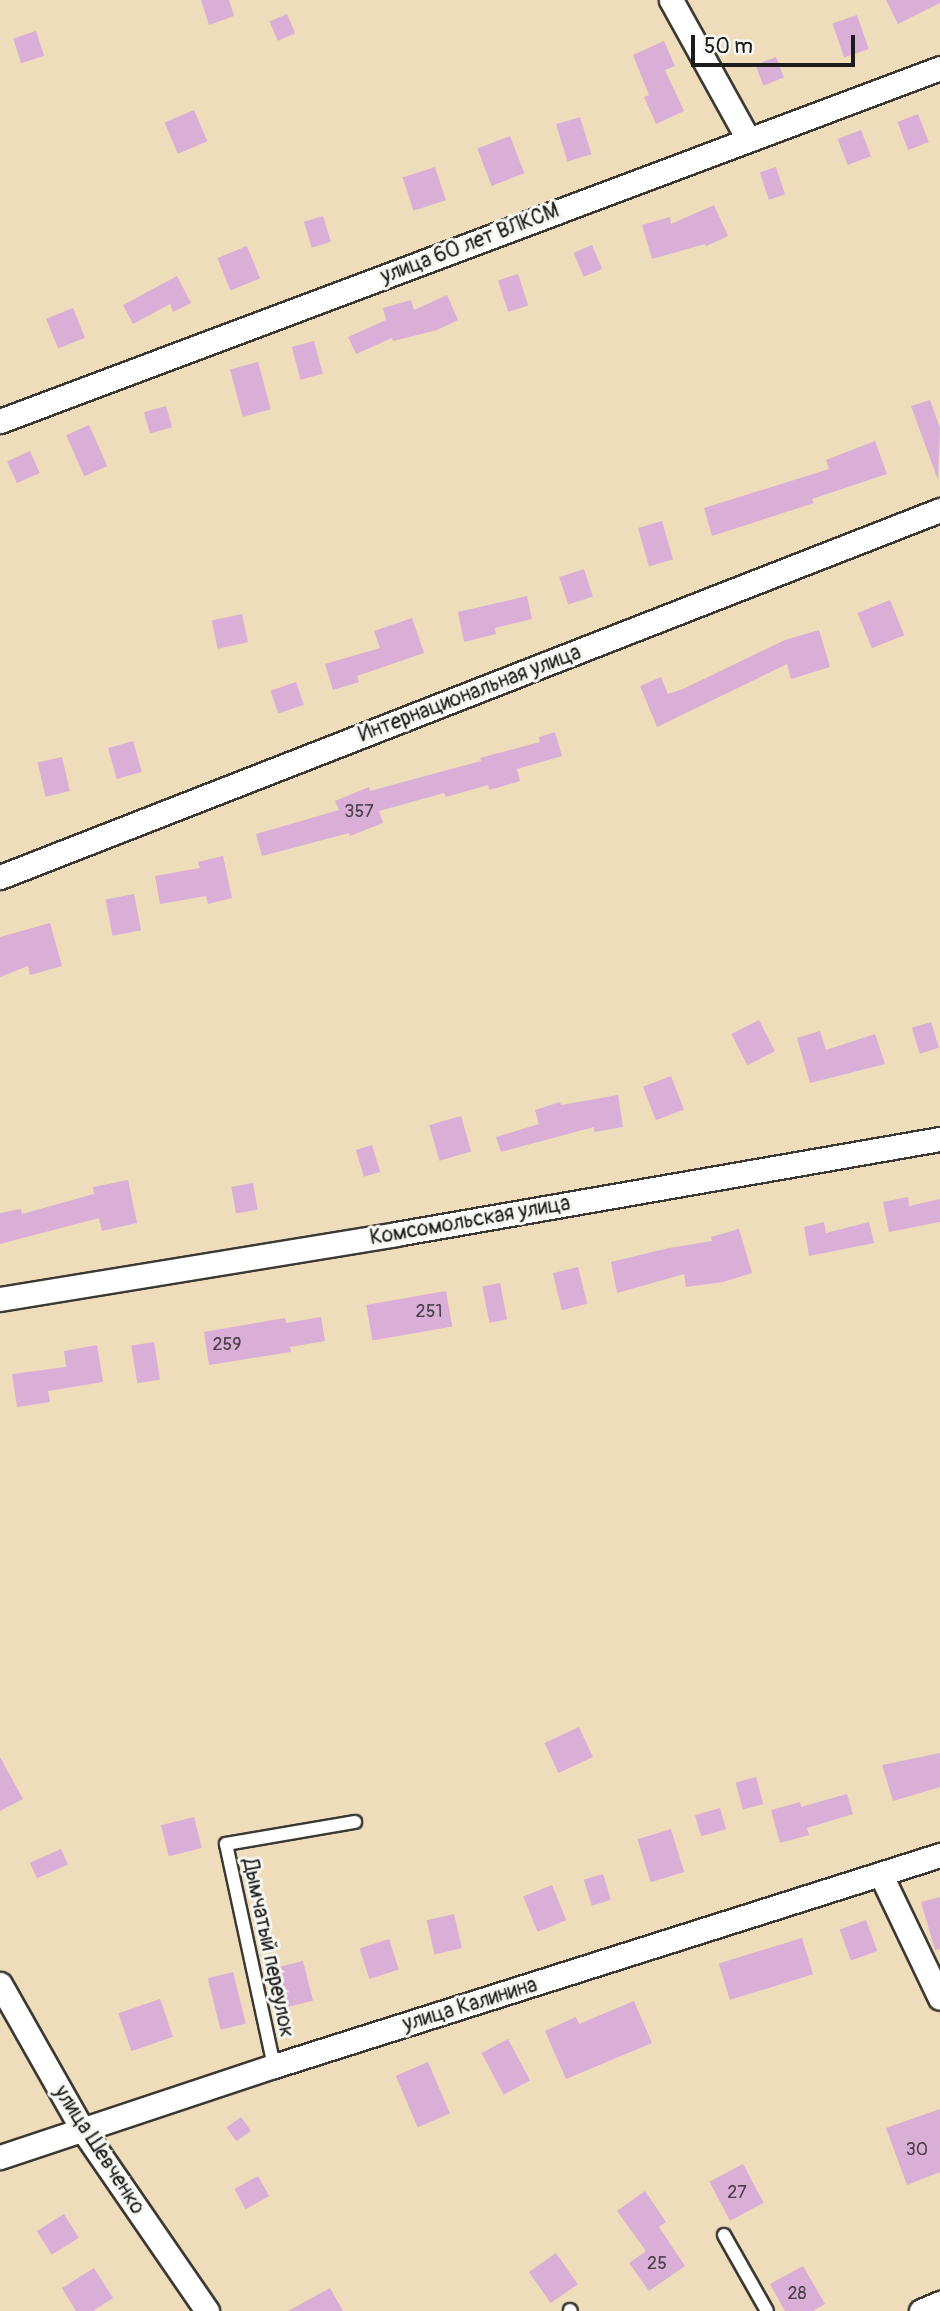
<!DOCTYPE html>
<html>
<head>
<meta charset="utf-8">
<style>
  body { margin:0 }
  #map { position:relative; width:940px; height:2311px; overflow:hidden; background:#eedcba; font-family:Pangolin,sans-serif }
  div>[style] { position:absolute }
  [style*='--x'] { left:calc(var(--x)*1px); top:calc(var(--y)*1px); width:calc(var(--w)*1px); rotate:calc(var(--a)*1deg) }
  .building>* { inset:0; background:#d9afd7; transform-origin:0 0 }
  .roads { filter:drop-shadow(2px 0 #3c3934) drop-shadow(-2px 0 #3c3934) drop-shadow(0 2px #3c3934) drop-shadow(0 -2px #3c3934) }
  .lane>* { height:12px; margin:-6px; padding:0 6px; transform-origin:6px; border-radius:6px; background:#fff }
  .street>* { height:23px; margin:-11.5px; padding:0 11.5px; transform-origin:11.5px; border-radius:11.5px; background:#fff }
  span { translate:-50% -50%; white-space:nowrap; text-align:center; line-height:1.15; -webkit-text-stroke:6px #f6f6f2; paint-order:stroke }
  .number-label { font-size:18px; color:#4b414b }
  .number-label span { -webkit-text-stroke-width:0 }
  .street-label { font-size:21px; color:#1c1c1c }
  .scale { position:absolute; left:691px; top:35px; width:164px; height:32px; box-sizing:border-box; border:4px solid #1c1c1c; border-top:0; padding-left:9px; font-size:21px; line-height:24px; white-space:nowrap; color:#1c1c1c; -webkit-text-stroke:5px #f6f6f2; paint-order:stroke }
</style>
</head>
<body>
<div id="map">
  <div class="building">
    <div style="clip-path:polygon(201px 0,229px 0,234px 16px,209px 25px)"></div>
    <div style="clip-path:polygon(886px 0,940px 0,940px 3px,898px 24px)"></div>
    <div style="left:287px;top:14px;width:21px;height:19px;rotate:67deg"></div>
    <div style="left:857px;top:15px;width:36px;height:26px;rotate:71deg"></div>
    <div style="left:36px;top:31px;width:26px;height:24px;rotate:72deg"></div>
    <div style="clip-path:polygon(664px 41px,675px 66px,665px 70px,684px 111px,656px 124px,644px 97px,649px 95px,633px 55px)"></div>
    <div style="left:776px;top:57px;width:22px;height:22px;rotate:69deg"></div>
    <div style="left:194px;top:110px;width:34px;height:32px;rotate:67deg"></div>
    <div style="left:918px;top:114px;width:30px;height:22px;rotate:69deg"></div>
    <div style="left:580px;top:117px;width:39px;height:25px;rotate:73deg"></div>
    <div style="left:861px;top:130px;width:28px;height:25px;rotate:69deg"></div>
    <div style="left:510px;top:136px;width:40px;height:35px;rotate:69deg"></div>
    <div style="left:435px;top:167px;width:35px;height:34px;rotate:72deg"></div>
    <div style="left:776px;top:167px;width:29px;height:17px;rotate:72deg"></div>
    <div style="clip-path:polygon(714px 205px,728px 236px,706px 246px,705px 244px,652px 259px,642px 225px,670px 217px,671px 224px)"></div>
    <div style="left:323px;top:216px;width:27px;height:20px;rotate:73deg"></div>
    <div style="left:592px;top:245px;width:26px;height:20px;rotate:67deg"></div>
    <div style="left:247px;top:246px;width:35px;height:32px;rotate:68deg"></div>
    <div style="left:518px;top:274px;width:33px;height:21px;rotate:72deg"></div>
    <div style="clip-path:polygon(177px 276px,191px 303px,173px 312px,170px 304px,133px 324px,123px 305px)"></div>
    <div style="clip-path:polygon(447px 295px,458px 320px,437px 330px,393px 341px,392px 338px,356px 354px,348px 337px,386px 320px,383px 308px,411px 300px,414px 310px)"></div>
    <div style="left:73px;top:308px;width:32px;height:29px;rotate:68deg"></div>
    <div style="left:314px;top:341px;width:34px;height:23px;rotate:75deg"></div>
    <div style="left:258px;top:362px;width:49px;height:29px;rotate:75deg"></div>
    <div style="clip-path:polygon(930px 400px,940px 428px,938px 480px,911px 406px)"></div>
    <div style="left:166px;top:406px;width:22px;height:23px;rotate:74deg"></div>
    <div style="left:89px;top:425px;width:45px;height:25px;rotate:66deg"></div>
    <div style="clip-path:polygon(875px 441px,887px 474px,812px 499px,814px 503px,712px 536px,704px 508px,829px 469px,826px 460px)"></div>
    <div style="left:30px;top:451px;width:24px;height:25px;rotate:66deg"></div>
    <div style="left:662px;top:521px;width:40px;height:25px;rotate:74deg"></div>
    <div style="left:584px;top:569px;width:29px;height:26px;rotate:72deg"></div>
    <div style="clip-path:polygon(527px 596px,532px 619px,495px 628px,496px 634px,464px 642px,458px 612px)"></div>
    <div style="left:890px;top:600px;width:38px;height:35px;rotate:68deg"></div>
    <div style="left:242px;top:614px;width:29px;height:31px;rotate:78deg"></div>
    <div style="clip-path:polygon(412px 618px,424px 653px,357px 676px,359px 682px,333px 690px,325px 664px,380px 648px,374px 631px)"></div>
    <div style="clip-path:polygon(819px 630px,830px 667px,791px 679px,787px 664px,657px 727px,640px 686px,661px 677px,668px 694px,683px 689px,785px 640px)"></div>
    <div style="left:296px;top:682px;width:24px;height:27px;rotate:71deg"></div>
    <div style="clip-path:polygon(555px 732px,562px 756px,517px 769px,520px 781px,489px 790px,488px 785px,446px 797px,444px 793px,379px 811px,383px 823px,350px 836px,349px 833px,262px 856px,256px 834px,339px 810px,335px 801px,369px 787px,370px 791px,481px 761px,480px 758px,540px 742px,539px 737px)"></div>
    <div style="left:133px;top:741px;width:32px;height:26px;rotate:74deg"></div>
    <div style="left:62px;top:757px;width:35px;height:25px;rotate:77deg"></div>
    <div style="clip-path:polygon(223px 856px,232px 898px,208px 904px,206px 896px,160px 904px,155px 876px,200px 868px,198px 862px)"></div>
    <div style="left:134px;top:894px;width:37px;height:29px;rotate:79deg"></div>
    <div style="clip-path:polygon(50px 923px,62px 966px,30px 975px,28px 966px,0 977px,0 937px)"></div>
    <div style="left:759px;top:1020px;width:35px;height:31px;rotate:63deg"></div>
    <div style="left:931px;top:1022px;width:27px;height:20px;rotate:73deg"></div>
    <div style="clip-path:polygon(820px 1031px,826px 1050px,875px 1034px,885px 1064px,810px 1083px,797px 1038px)"></div>
    <div style="left:671px;top:1076px;width:36px;height:30px;rotate:69deg"></div>
    <div style="clip-path:polygon(618px 1095px,623px 1127px,594px 1132px,594px 1127px,501px 1152px,496px 1137px,539px 1124px,535px 1110px,560px 1102px,561px 1105px)"></div>
    <div style="left:461px;top:1116px;width:37px;height:33px;rotate:74deg"></div>
    <div style="left:372px;top:1145px;width:28px;height:17px;rotate:73deg"></div>
    <div style="clip-path:polygon(128px 1180px,137px 1223px,102px 1231px,99px 1218px,0 1244px,0 1213px,21px 1209px,22px 1214px,94px 1194px,93px 1187px)"></div>
    <div style="left:253px;top:1183px;width:27px;height:22px;rotate:80deg"></div>
    <div style="clip-path:polygon(908px 1197px,909px 1206px,940px 1199px,940px 1222px,889px 1232px,883px 1202px)"></div>
    <div style="clip-path:polygon(824px 1222px,826px 1233px,869px 1222px,874px 1243px,809px 1256px,804px 1227px)"></div>
    <div style="clip-path:polygon(739px 1229px,752px 1273px,723px 1282px,686px 1287px,684px 1274px,617px 1293px,611px 1262px,669px 1248px,712px 1241px,711px 1237px)"></div>
    <div style="left:578px;top:1267px;width:38px;height:26px;rotate:76deg"></div>
    <div style="left:500px;top:1283px;width:37px;height:18px;rotate:79deg"></div>
    <div style="left:446px;top:1291px;width:36px;height:81px;rotate:80deg"></div>
    <div style="clip-path:polygon(321px 1317px,325px 1341px,290px 1347px,291px 1352px,209px 1365px,204px 1332px,285px 1318px,286px 1323px)"></div>
    <div style="left:154px;top:1342px;width:38px;height:23px;rotate:81deg"></div>
    <div style="clip-path:polygon(97px 1345px,103px 1382px,48px 1391px,50px 1402px,17px 1407px,12px 1374px,66px 1367px,64px 1351px)"></div>
    <div style="left:579px;top:1727px;width:33px;height:38px;rotate:65deg"></div>
    <div style="clip-path:polygon(940px 1753px,940px 1787px,893px 1801px,882px 1765px)"></div>
    <div style="clip-path:polygon(0 1757px,23px 1799px,0 1811px)"></div>
    <div style="left:756px;top:1777px;width:28px;height:21px;rotate:75deg"></div>
    <div style="clip-path:polygon(847px 1794px,853px 1814px,807px 1828px,809px 1835px,780px 1843px,771px 1810px,800px 1802px,801px 1807px)"></div>
    <div style="left:720px;top:1808px;width:22px;height:26px;rotate:74deg"></div>
    <div style="left:194px;top:1817px;width:32px;height:34px;rotate:76deg"></div>
    <div style="left:671px;top:1829px;width:45px;height:35px;rotate:73deg"></div>
    <div style="left:61px;top:1849px;width:17px;height:34px;rotate:66deg"></div>
    <div style="left:603px;top:1874px;width:27px;height:20px;rotate:73deg"></div>
    <div style="left:552px;top:1885px;width:38px;height:31px;rotate:68deg"></div>
    <div style="clip-path:polygon(940px 1897px,940px 1949px,935px 1950px,921px 1902px)"></div>
    <div style="left:454px;top:1914px;width:35px;height:28px;rotate:77deg"></div>
    <div style="left:866px;top:1920px;width:33px;height:28px;rotate:70deg"></div>
    <div style="left:802px;top:1938px;width:38px;height:87px;rotate:73deg"></div>
    <div style="left:389px;top:1939px;width:32px;height:31px;rotate:72deg"></div>
    <div style="left:303px;top:1961px;width:41px;height:32px;rotate:76deg"></div>
    <div style="left:233px;top:1972px;width:53px;height:26px;rotate:76deg"></div>
    <div style="left:160px;top:1999px;width:40px;height:44px;rotate:71deg"></div>
    <div style="clip-path:polygon(634px 2001px,652px 2043px,566px 2079px,545px 2031px,576px 2017px,579px 2024px)"></div>
    <div style="left:508px;top:2039px;width:47px;height:30px;rotate:62deg"></div>
    <div style="left:428px;top:2062px;width:56px;height:35px;rotate:67deg"></div>
    <div style="clip-path:polygon(940px 2109px,940px 2172px,907px 2185px,886px 2128px)"></div>
    <div style="left:241px;top:2117px;width:17px;height:18px;rotate:54deg"></div>
    <div style="left:743px;top:2164px;width:44px;height:38px;rotate:62deg"></div>
    <div style="left:258px;top:2176px;width:23px;height:27px;rotate:61deg"></div>
    <div style="clip-path:polygon(645px 2191px,666px 2222px,659px 2227px,685px 2266px,649px 2291px,629px 2263px,646px 2251px,617px 2211px)"></div>
    <div style="left:64px;top:2214px;width:28px;height:32px;rotate:58deg"></div>
    <div style="left:556px;top:2253px;width:38px;height:33px;rotate:55deg"></div>
    <div style="clip-path:polygon(803px 2266px,825px 2304px,813px 2311px,785px 2311px,770px 2284px)"></div>
    <div style="clip-path:polygon(94px 2268px,113px 2298px,93px 2311px,76px 2311px,62px 2288px)"></div>
    <div style="clip-path:polygon(330px 2288px,343px 2311px,288px 2311px)"></div>
  </div>
  <div class="roads">
    <div class="lane">
      <div style="--x:274;--y:2066;--w:227;--a:-102.2"></div>
      <div style="--x:226;--y:1844;--w:131;--a:-9.7"></div>
      <div style="--x:724;--y:2235;--w:87;--a:60.5"></div>
      <div style="--x:570;--y:2310;--w:1;--a:45"></div>
    </div>
    <div class="street">
      <div style="--x:671;--y:0;--w:159;--a:61"></div>
      <div style="--x:0;--y:421;--w:1004;--a:-20.58"></div>
      <div style="--x:0;--y:877;--w:1009;--a:-21.33"></div>
      <div style="--x:0;--y:1299;--w:401;--a:-9.3"></div>
      <div style="--x:396;--y:1234;--w:552;--a:-9.91"></div>
      <div style="--x:881;--y:1875;--w:136;--a:64.4"></div>
      <div style="--x:0;--y:1984;--w:167;--a:60.5"></div>
      <div style="--x:82;--y:2129;--w:221;--a:55.5"></div>
      <div style="--x:0;--y:2157;--w:289;--a:-18.4"></div>
      <div style="--x:274;--y:2066;--w:699;--a:-17.58"></div>
      <div style="--x:921;--y:2311;--w:21;--a:-23"></div>
    </div>
  </div>
  <div class="number-label">
    <span style="left:359px;top:812px">357</span>
    <span style="left:429px;top:1312px">251</span>
    <span style="left:227px;top:1345px">259</span>
    <span style="left:917px;top:2150px">30</span>
    <span style="left:737px;top:2193px">27</span>
    <span style="left:657px;top:2264px">25</span>
    <span style="left:797px;top:2294px">28</span>
  </div>
  <div class="street-label">
    <span style="left:470px;top:244px;rotate:-21deg">улица 60 лет ВЛКСМ</span>
    <span style="left:470px;top:694px;rotate:-21deg">Интернациональная улица</span>
    <span style="left:470px;top:1221px;rotate:-10deg">Комсомольская улица</span>
    <span style="left:268px;top:1948px;rotate:78deg">Дымчатый переулок</span>
    <span style="left:470px;top:2005px;rotate:-17deg">улица Калинина</span>
    <span style="left:99px;top:2150px;rotate:57deg">улица Шевченко</span>
  </div>
  <div class="scale">50 m</div>
</div>
</body>
</html>
